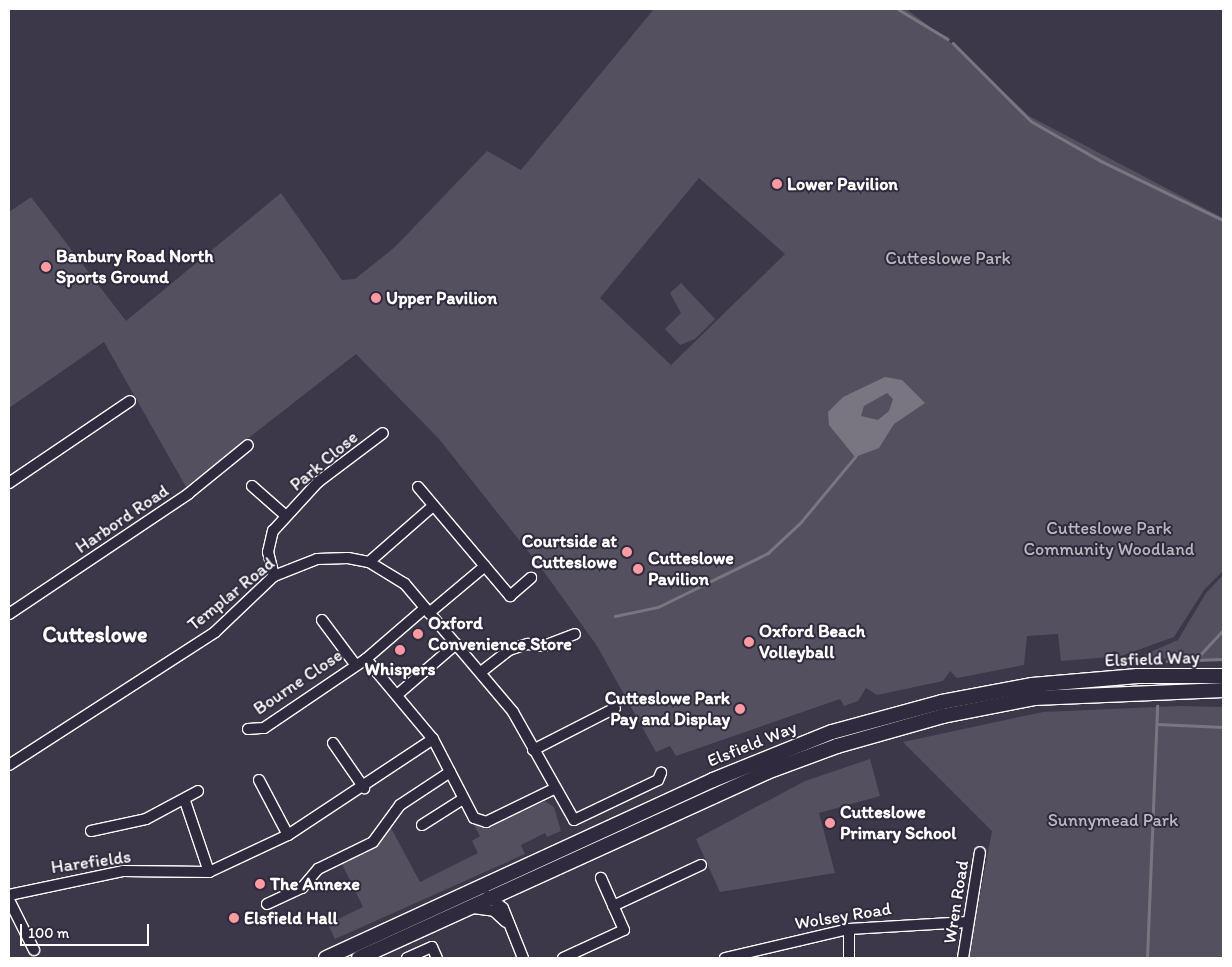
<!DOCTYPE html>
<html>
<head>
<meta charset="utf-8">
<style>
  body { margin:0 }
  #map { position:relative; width:1232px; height:967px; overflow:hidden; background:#3c3749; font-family:Itim,sans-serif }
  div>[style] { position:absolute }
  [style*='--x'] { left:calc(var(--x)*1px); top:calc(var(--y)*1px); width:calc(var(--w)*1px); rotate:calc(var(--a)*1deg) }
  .green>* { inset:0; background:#555060 }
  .water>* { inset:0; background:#797682 }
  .stream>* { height:2.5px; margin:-1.25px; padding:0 1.25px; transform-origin:1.25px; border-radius:1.25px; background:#797682 }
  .roads { filter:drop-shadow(1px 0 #fff) drop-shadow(-1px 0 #fff) drop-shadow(0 1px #fff) drop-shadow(0 -1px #fff) }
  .minor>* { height:10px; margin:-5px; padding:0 5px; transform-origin:5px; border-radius:5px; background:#2f2a3d }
  .highway>* { height:14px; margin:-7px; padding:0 7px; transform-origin:7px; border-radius:7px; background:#2f2a3d }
  .dots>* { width:14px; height:14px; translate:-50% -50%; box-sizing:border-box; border:2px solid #2f2a3d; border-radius:50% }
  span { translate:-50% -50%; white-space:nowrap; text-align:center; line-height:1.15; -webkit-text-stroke:4px #2f2a3d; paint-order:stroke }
  .poi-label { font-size:18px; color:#fff; font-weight:700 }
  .left { translate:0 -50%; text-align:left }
  .right { translate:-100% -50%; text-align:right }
  .park-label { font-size:18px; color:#bbb9bf }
  .street-label { font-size:18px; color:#fff }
  .district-label { font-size:22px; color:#fff; font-weight:700 }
  .frame { position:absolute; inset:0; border:10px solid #fff; pointer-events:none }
  .scale { position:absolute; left:20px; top:924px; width:129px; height:22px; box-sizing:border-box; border:2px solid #fff; border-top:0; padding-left:6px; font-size:15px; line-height:18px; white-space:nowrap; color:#fff; -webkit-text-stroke:4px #2f2a3d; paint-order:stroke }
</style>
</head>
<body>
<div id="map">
  <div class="green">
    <div style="clip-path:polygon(evenodd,654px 9px,906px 9px,949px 41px,1029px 116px,1223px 218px,1223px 571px,1204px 590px,1174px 637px,1121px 656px,1114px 650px,1110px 657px,1061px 661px,1058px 634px,1027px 636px,1024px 665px,957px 678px,950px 671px,943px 681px,877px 695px,866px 688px,858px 701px,844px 706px,840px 699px,676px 756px,670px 746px,656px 752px,597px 646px,542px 569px,439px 439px,356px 354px,186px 487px,104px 342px,9px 408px,9px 212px,31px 197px,126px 321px,281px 193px,342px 280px,355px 279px,395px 247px,487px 151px,521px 170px,654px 9px,699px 178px,785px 254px,671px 365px,600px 298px,699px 178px)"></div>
    <div style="clip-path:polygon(681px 283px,715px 319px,695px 339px,680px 345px,665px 329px,681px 313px,670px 293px)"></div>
    <div style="clip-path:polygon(1223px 575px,1223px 661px,1155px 658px,1125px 663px,1178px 640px,1206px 593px)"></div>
    <div style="clip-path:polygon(1180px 706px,1223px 707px,1223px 958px,968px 958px,992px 831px,903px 742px,1043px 712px)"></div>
    <div style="clip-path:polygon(870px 759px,880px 796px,819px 813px,835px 873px,720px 892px,696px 839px,805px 781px)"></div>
    <div style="clip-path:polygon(545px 801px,554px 807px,561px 831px,547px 837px,545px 833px,521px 845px,525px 854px,335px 939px,328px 924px,363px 907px,342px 864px,376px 847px,391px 828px,420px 882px,478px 853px,472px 841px,480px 836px,473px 823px,490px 826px)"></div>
  </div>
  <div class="water">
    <div style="clip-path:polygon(evenodd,885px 377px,902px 380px,925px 403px,894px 424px,879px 448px,855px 457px,829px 425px,828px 412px,843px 397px,885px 377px,887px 393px,893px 399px,889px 411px,878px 420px,861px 416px,864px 406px,887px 393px)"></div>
  </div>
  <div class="stream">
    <div style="--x:898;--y:9;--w:58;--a:31"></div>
    <div style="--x:953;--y:43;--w:110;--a:45"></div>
    <div style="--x:1031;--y:121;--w:83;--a:29.7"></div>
    <div style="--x:1103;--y:162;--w:133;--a:25.8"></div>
    <div style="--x:615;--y:616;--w:44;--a:-11.8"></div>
    <div style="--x:658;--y:607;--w:123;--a:-26.1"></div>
    <div style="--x:768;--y:553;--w:45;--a:-43.2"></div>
    <div style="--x:801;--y:522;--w:85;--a:-50.3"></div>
    <div style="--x:1198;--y:657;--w:37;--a:-47"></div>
    <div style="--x:1167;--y:661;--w:56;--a:-2"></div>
    <div style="--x:1157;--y:724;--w:66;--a:2.6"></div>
    <div style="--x:1147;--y:958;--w:252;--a:-87.7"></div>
  </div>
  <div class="roads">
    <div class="minor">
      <div style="--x:9;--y:483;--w:146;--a:-34.1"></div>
      <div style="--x:252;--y:486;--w:45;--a:41.4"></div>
      <div style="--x:418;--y:487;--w:143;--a:49.8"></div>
      <div style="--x:510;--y:596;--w:28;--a:-41"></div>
      <div style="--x:369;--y:562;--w:85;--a:-41.2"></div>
      <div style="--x:274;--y:576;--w:25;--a:-104"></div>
      <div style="--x:268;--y:552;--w:22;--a:-77"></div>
      <div style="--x:273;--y:531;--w:67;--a:-47.4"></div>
      <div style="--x:318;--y:482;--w:81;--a:-37"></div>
      <div style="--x:425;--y:608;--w:78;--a:139.2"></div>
      <div style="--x:366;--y:659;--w:104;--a:50.1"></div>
      <div style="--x:433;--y:739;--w:89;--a:62.6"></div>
      <div style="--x:474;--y:818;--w:13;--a:18"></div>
      <div style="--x:486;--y:822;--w:76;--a:-25.9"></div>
      <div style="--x:429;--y:613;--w:73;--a:-40"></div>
      <div style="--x:9;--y:614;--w:216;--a:-33.8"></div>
      <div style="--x:188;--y:494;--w:77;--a:-39.2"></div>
      <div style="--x:322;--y:620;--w:54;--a:53.3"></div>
      <div style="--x:481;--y:672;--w:36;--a:-38"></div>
      <div style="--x:509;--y:650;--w:20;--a:-18"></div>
      <div style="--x:528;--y:644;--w:16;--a:7"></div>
      <div style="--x:544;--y:646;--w:33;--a:-21"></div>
      <div style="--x:397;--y:695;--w:78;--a:-40.8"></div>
      <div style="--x:248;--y:729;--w:16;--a:-4"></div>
      <div style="--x:264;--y:728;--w:123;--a:-34.1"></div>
      <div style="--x:333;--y:743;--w:55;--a:55.4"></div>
      <div style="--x:533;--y:750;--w:92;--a:-27.1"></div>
      <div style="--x:9;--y:765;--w:245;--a:-32.8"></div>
      <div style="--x:215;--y:632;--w:81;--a:-43.5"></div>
      <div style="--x:274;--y:576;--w:46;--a:-21.6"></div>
      <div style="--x:317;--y:559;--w:31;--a:-2"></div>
      <div style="--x:348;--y:558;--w:21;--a:11"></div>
      <div style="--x:369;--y:562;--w:42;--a:31.4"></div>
      <div style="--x:405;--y:584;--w:167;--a:49.8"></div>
      <div style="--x:513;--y:712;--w:124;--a:60.5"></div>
      <div style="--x:574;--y:820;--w:93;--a:-25.5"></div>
      <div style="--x:658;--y:780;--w:8;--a:-67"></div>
      <div style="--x:259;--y:780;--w:62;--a:62.2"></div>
      <div style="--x:185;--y:801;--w:75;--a:71.3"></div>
      <div style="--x:422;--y:825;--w:49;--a:-32.4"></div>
      <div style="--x:91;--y:831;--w:56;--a:-12.3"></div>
      <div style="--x:146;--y:819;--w:59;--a:-28.3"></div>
      <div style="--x:9;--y:895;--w:116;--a:-11.9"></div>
      <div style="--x:123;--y:871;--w:86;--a:0.7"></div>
      <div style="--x:209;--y:872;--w:87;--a:-25.1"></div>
      <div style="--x:288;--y:835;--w:174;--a:-33.5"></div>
      <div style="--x:488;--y:896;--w:19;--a:39"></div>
      <div style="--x:503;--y:908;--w:54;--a:68.2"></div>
      <div style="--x:9;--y:900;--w:56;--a:63.4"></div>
      <div style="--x:267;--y:904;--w:38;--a:-25"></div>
      <div style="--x:302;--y:888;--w:25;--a:-50"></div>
      <div style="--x:318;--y:869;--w:61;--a:-26.1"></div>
      <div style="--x:373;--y:842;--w:46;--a:-53.9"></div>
      <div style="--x:400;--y:805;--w:60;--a:-33.4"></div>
      <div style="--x:613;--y:906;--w:97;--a:-25"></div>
      <div style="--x:473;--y:908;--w:21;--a:8"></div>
      <div style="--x:494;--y:911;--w:16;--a:43"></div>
      <div style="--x:849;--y:929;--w:29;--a:90"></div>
      <div style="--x:407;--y:958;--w:27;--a:-24"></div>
      <div style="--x:432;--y:947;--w:12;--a:66"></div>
      <div style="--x:563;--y:958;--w:67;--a:-24.7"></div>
      <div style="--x:624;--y:930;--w:57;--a:-113.9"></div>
      <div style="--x:725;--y:958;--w:127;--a:-13.2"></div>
      <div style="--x:849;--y:929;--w:119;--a:-3.4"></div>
      <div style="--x:963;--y:958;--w:107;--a:-80.9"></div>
    </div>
    <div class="highway">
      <div style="--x:326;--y:958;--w:426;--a:-24.7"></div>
      <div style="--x:713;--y:780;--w:128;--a:-22"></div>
      <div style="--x:832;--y:732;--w:114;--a:-15.3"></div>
      <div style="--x:942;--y:702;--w:92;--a:-10.7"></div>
      <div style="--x:1032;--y:685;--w:106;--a:-4.9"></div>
      <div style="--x:1138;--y:676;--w:85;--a:0"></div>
      <div style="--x:359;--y:958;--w:448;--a:-24.5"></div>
      <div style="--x:767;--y:772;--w:75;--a:-20.4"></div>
      <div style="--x:837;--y:746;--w:110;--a:-15.8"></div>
      <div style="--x:943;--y:716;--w:94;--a:-11.1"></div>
      <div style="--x:1035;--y:698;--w:188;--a:-2.4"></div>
    </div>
  </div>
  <div class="dots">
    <div style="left:777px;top:184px;background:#ff9aa2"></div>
    <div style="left:46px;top:267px;background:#ff9aa2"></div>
    <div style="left:376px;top:298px;background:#ff9aa2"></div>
    <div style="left:627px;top:552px;background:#ff9aa2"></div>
    <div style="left:638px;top:569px;background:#ff9aa2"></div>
    <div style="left:418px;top:634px;background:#ff9aa2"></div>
    <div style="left:749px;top:642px;background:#ff9aa2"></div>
    <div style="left:400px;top:650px;background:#ff9aa2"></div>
    <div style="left:740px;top:709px;background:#ff9aa2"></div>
    <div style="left:830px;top:823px;background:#ff9aa2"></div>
    <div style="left:260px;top:884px;background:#ff9aa2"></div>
    <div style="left:234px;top:918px;background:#ff9aa2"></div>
  </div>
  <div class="poi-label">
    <span class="left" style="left:787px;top:184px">Lower Pavilion</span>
    <span class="left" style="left:56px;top:267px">Banbury Road North<br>Sports Ground</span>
    <span class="left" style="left:386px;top:298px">Upper Pavilion</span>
    <span class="right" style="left:617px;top:552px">Courtside at<br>Cutteslowe</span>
    <span class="left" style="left:648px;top:569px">Cutteslowe<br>Pavilion</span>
    <span class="left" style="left:428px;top:634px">Oxford<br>Convenience Store</span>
    <span class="left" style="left:759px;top:642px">Oxford Beach<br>Volleyball</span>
    <span style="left:400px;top:669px">Whispers</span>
    <span class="right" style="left:730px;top:709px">Cutteslowe Park<br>Pay and Display</span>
    <span class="left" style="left:840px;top:823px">Cutteslowe<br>Primary School</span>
    <span class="left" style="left:270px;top:884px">The Annexe</span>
    <span class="left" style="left:244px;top:918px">Elsfield Hall</span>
  </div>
  <div class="park-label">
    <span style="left:948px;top:258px">Cutteslowe Park</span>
    <span style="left:1109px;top:539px">Cutteslowe Park<br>Community Woodland</span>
    <span style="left:1113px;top:820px">Sunnymead Park</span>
  </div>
  <div class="street-label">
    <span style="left:324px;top:461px;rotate:-40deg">Park Close</span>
    <span style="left:122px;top:519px;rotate:-34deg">Harbord Road</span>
    <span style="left:231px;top:594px;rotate:-39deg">Templar Road</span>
    <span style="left:1152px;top:659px;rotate:-2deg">Elsfield Way</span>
    <span style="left:298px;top:682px;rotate:-34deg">Bourne Close</span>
    <span style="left:752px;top:744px;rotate:-22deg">Elsfield Way</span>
    <span style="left:91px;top:862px;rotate:-8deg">Harefields</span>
    <span style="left:956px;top:902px;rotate:-81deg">Wren Road</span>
    <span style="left:843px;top:916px;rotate:-9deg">Wolsey Road</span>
  </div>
  <div class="district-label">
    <span style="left:95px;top:635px">Cutteslowe</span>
  </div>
  <div class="frame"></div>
  <div class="scale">100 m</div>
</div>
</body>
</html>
